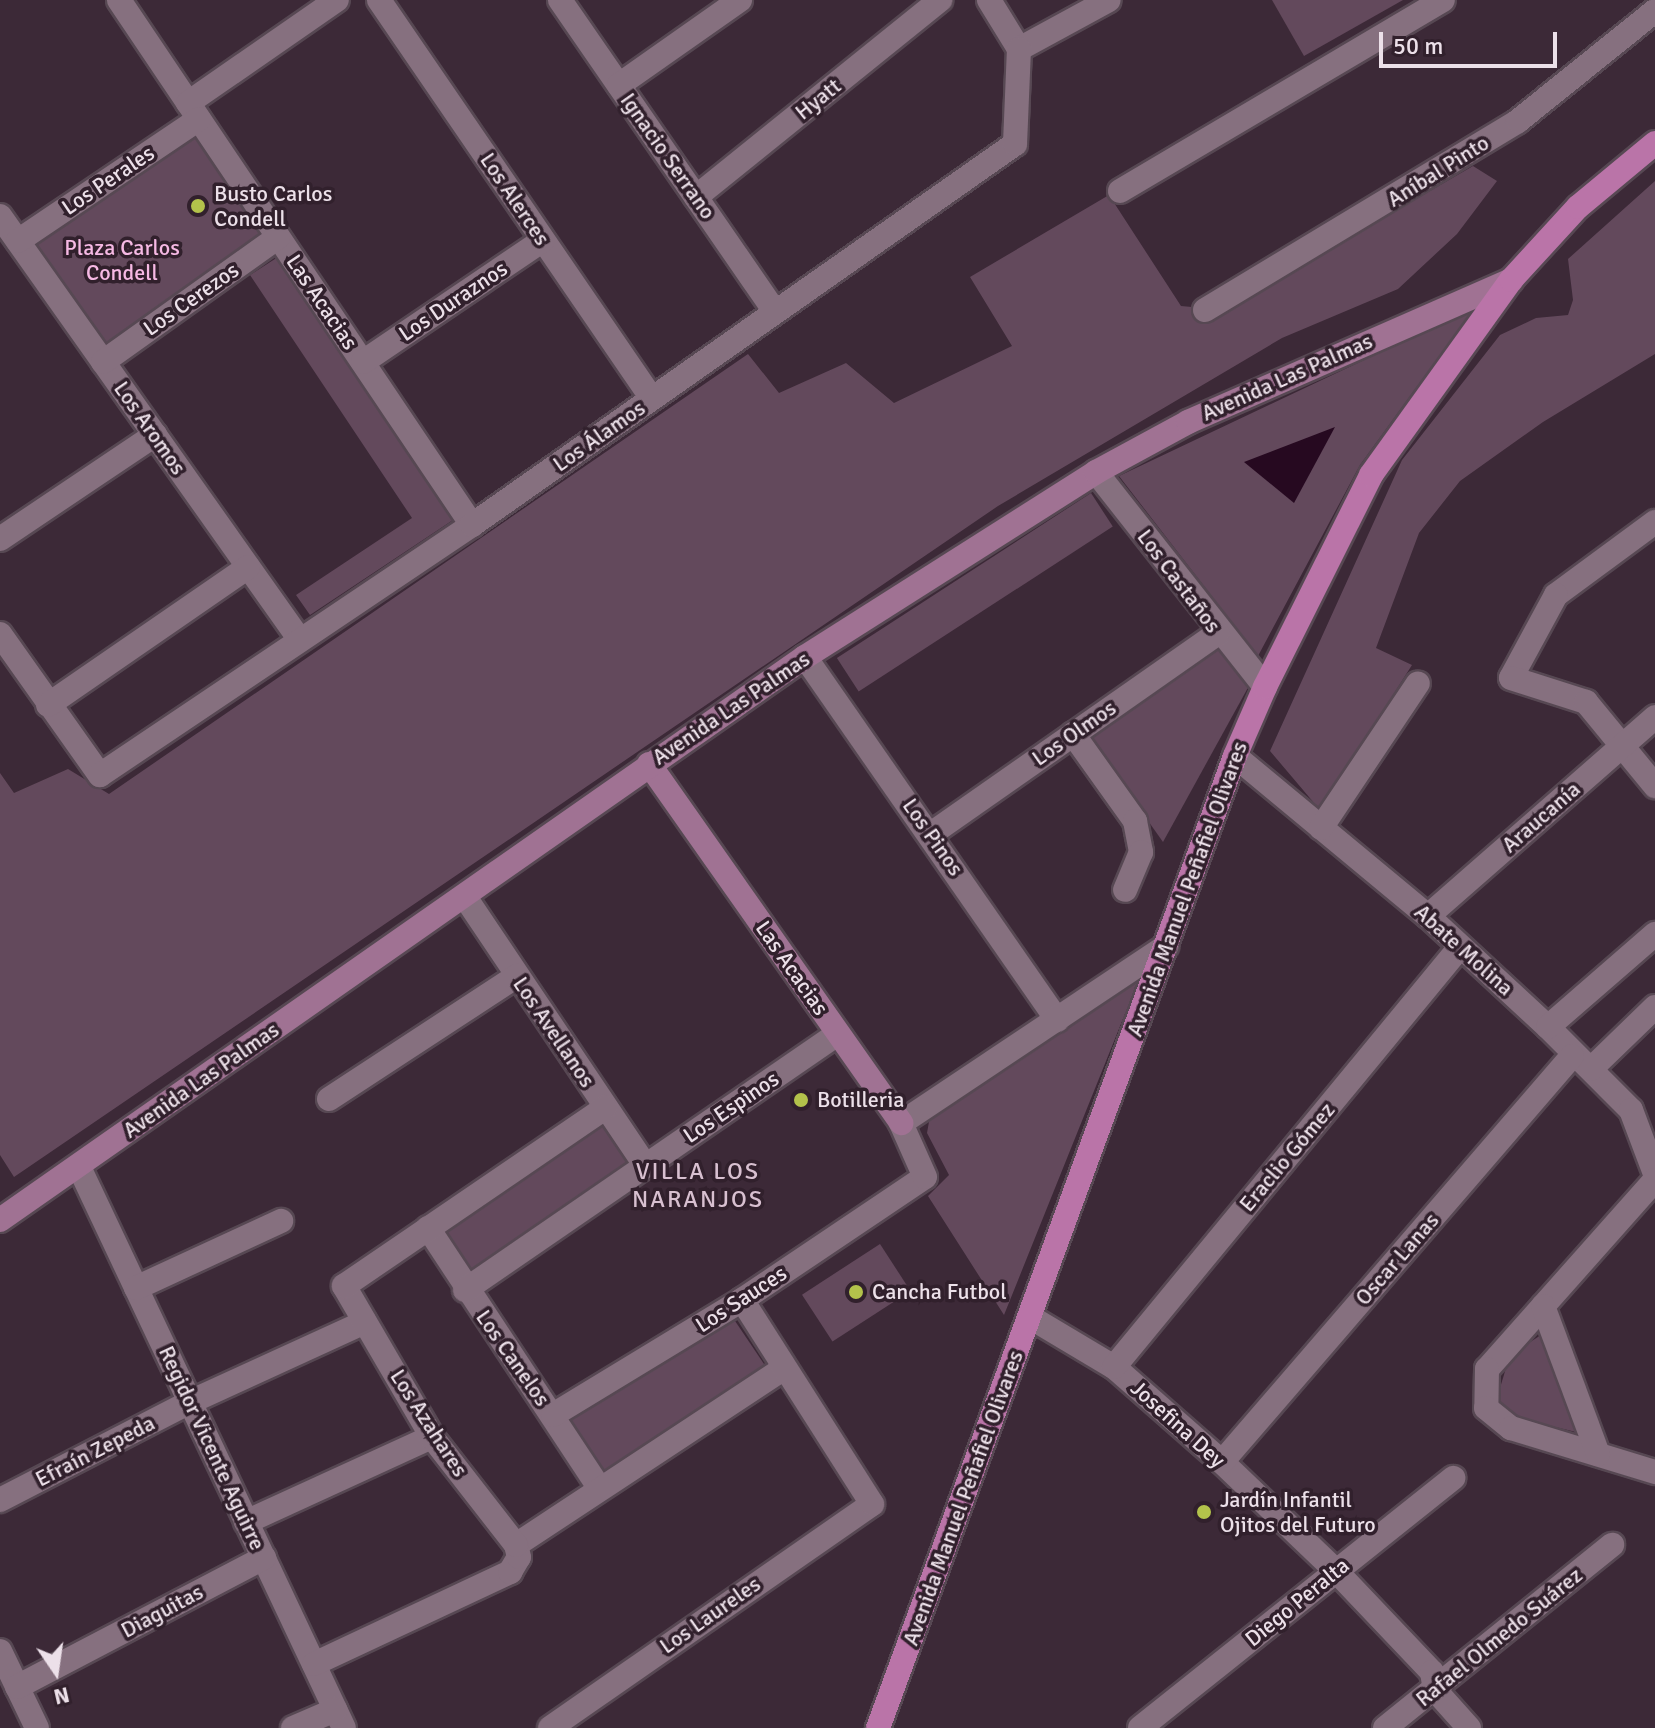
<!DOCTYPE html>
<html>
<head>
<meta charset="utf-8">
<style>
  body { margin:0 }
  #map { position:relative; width:1655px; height:1728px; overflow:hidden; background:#3c2937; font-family:Signika,sans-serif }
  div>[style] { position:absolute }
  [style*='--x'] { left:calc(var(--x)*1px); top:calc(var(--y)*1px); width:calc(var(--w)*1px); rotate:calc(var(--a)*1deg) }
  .green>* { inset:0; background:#63495c; transform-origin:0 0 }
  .water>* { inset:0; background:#260920 }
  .roads { filter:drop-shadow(2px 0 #574853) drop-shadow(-2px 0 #574853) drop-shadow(0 2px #574853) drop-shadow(0 -2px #574853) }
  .street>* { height:24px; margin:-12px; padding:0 12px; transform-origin:12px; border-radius:12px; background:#86707f }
  .secondary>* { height:24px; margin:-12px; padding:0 12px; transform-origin:12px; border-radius:12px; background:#a07293 }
  .primary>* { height:24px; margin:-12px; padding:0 12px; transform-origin:12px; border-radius:12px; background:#ba74a8 }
  .dots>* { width:22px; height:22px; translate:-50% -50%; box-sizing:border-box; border:4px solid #31202c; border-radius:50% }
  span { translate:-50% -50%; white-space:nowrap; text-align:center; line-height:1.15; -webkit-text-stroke:7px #31202c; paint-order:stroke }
  .street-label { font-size:22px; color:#ece0e9 }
  .poi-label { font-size:22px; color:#ece0e9 }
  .left { translate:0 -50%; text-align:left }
  .park-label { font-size:22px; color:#f6b9e4 }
  .neighbourhood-label { font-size:24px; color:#d8c0d0; letter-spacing:2px }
  .north { position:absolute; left:16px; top:1632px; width:80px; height:80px; -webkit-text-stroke:6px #31202c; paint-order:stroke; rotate:167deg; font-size:22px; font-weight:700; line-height:32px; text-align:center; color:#ece0e9 }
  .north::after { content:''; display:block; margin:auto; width:28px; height:36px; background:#ece0e9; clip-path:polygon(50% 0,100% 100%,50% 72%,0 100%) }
  .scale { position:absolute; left:1379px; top:32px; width:178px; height:36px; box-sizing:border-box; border:4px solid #ece0e9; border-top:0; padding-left:10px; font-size:24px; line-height:28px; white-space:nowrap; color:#ece0e9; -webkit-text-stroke:6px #31202c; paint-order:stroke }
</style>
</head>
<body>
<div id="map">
  <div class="green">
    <div style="clip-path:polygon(1272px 0,1403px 0,1304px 56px)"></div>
    <div style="left:200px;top:127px;width:128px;height:209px;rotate:56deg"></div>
    <div style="clip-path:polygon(1473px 166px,1497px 181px,1457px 234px,1398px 289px,1282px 338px,998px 506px,14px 1177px,0 1155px,0 773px,14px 793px,68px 769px,109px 794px,748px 354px,779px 393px,846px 363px,894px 403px,1012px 346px,970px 277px,1109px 195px,1181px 306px,1225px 310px)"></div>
    <div style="clip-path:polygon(1655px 181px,1655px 354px,1543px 422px,1460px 481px,1419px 533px,1376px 648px,1412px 665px,1320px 810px,1270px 751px,1402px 460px,1500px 335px,1536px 318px,1568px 315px,1573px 300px,1568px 259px)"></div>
    <div style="clip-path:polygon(278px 257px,453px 520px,310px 615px,296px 595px,412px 518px,250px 275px)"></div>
    <div style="clip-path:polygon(1474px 308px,1360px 465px,1258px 656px,1119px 476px)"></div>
    <div style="left:1091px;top:493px;width:40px;height:303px;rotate:57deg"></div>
    <div style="clip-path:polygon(1218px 646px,1250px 684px,1163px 842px,1088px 736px)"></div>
    <div style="clip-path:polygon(1141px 974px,1004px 1315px,928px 1196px,949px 1175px,927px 1133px,930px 1116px)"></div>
    <div style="left:597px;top:1119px;width:59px;height:194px;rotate:55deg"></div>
    <div style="left:880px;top:1244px;width:56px;height:93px;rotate:57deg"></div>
    <div style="left:729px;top:1312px;width:69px;height:201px;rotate:56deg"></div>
    <div style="clip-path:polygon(1541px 1335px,1576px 1432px,1518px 1418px,1496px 1401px,1510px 1355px)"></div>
  </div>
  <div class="water">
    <div style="clip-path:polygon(1335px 427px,1294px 503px,1244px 462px)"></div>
  </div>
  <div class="roads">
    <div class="street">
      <div style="--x:119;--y:0;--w:633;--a:56.08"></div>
      <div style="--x:379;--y:0;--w:483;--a:55.6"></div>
      <div style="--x:560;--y:0;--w:379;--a:55.4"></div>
      <div style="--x:989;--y:0;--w:57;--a:58.5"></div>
      <div style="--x:1019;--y:49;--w:102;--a:-28.6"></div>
      <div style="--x:619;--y:85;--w:148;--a:-35.1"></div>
      <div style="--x:188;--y:103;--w:181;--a:-34.7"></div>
      <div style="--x:1120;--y:191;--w:375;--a:-30.6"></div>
      <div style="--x:696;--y:197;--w:314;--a:-38.9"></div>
      <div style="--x:0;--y:216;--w:519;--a:54.72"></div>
      <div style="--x:18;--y:241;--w:218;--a:-34"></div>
      <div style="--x:1205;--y:310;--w:366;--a:-31.1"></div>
      <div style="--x:1518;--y:121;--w:176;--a:-38.8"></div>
      <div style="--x:103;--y:362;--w:215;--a:-35.5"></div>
      <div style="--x:363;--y:362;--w:217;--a:-34.1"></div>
      <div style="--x:1096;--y:472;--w:273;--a:51.8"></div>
      <div style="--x:1655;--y:522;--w:123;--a:143.6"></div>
      <div style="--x:1556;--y:595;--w:94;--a:118.5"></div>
      <div style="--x:1511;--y:678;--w:79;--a:17.7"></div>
      <div style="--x:1586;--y:702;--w:109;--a:50.6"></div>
      <div style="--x:0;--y:539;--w:187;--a:-33.9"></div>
      <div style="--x:0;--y:634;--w:173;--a:54.7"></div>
      <div style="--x:100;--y:775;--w:448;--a:-33.9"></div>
      <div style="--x:472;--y:525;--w:663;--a:-35.06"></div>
      <div style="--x:1015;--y:144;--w:95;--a:-87.6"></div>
      <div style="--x:805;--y:657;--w:442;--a:55.2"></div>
      <div style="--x:48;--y:705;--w:243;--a:-34.6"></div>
      <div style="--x:1073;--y:734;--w:107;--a:54.5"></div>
      <div style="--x:1135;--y:821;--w:32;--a:79"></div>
      <div style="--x:1141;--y:852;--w:41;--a:112.8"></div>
      <div style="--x:1235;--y:756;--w:251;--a:39.7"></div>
      <div style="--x:1428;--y:916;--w:163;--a:42.8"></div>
      <div style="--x:1548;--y:1027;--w:117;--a:45"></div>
      <div style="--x:1631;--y:1110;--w:68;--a:69.4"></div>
      <div style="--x:1321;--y:828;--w:174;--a:-56.2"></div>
      <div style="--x:931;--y:834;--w:350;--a:-35"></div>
      <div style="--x:465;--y:897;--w:323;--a:56.1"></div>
      <div style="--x:1428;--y:916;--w:302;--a:-41.2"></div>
      <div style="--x:1548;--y:1027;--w:142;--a:-41"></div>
      <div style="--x:1591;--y:1069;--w:89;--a:-44.1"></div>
      <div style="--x:329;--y:1099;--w:225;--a:-33.2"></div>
      <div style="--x:79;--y:1167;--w:620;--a:64.72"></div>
      <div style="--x:1655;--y:1180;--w:253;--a:131.6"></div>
      <div style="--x:1487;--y:1369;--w:39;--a:91"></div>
      <div style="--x:1486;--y:1408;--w:32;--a:39"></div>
      <div style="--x:1511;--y:1428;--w:151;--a:17"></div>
      <div style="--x:428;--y:1228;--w:310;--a:56.6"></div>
      <div style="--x:136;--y:1288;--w:160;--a:-24.8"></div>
      <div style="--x:465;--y:1290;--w:452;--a:-34.5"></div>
      <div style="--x:1543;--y:1306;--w:158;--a:69.6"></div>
      <div style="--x:1030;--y:1317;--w:98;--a:30.8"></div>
      <div style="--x:1114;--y:1367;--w:144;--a:41.3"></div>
      <div style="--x:1222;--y:1462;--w:158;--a:43.7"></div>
      <div style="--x:1336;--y:1571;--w:139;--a:46.5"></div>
      <div style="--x:1432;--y:1672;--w:18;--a:81"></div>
      <div style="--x:1435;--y:1690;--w:51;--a:48.2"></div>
      <div style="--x:1114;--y:1367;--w:544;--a:-50.52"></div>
      <div style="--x:553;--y:1415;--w:221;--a:-31.3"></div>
      <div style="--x:742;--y:1300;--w:220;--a:-33.9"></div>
      <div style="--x:925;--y:1177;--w:59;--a:-114"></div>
      <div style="--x:901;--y:1123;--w:319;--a:-33.7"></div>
      <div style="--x:1222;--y:1462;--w:536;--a:-49.24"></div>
      <div style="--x:0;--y:1500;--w:214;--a:-27.3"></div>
      <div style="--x:190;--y:1402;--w:192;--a:-24.6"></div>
      <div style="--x:246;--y:1522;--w:205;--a:-24.6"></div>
      <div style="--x:516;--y:1545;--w:321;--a:-33.4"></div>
      <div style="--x:0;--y:1651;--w:85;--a:64.3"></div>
      <div style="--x:314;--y:1664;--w:217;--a:-25.1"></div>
      <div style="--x:510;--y:1572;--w:17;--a:-59"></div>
      <div style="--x:519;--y:1557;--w:12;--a:-104"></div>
      <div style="--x:516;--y:1545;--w:137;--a:-127.9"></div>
      <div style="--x:432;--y:1437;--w:175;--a:-120.2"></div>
      <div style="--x:344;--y:1286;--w:316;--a:-34.3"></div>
      <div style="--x:17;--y:1687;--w:279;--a:-27.6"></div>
      <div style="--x:293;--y:1728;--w:46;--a:-23.2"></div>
      <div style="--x:550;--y:1728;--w:392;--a:-34.8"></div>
      <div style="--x:872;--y:1504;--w:242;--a:-122.5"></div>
      <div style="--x:1140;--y:1728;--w:401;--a:-38.6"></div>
      <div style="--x:1385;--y:1728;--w:292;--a:-38.9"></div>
    </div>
    <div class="secondary">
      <div style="--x:649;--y:764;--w:439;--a:54.9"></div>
      <div style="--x:0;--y:1220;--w:982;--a:-34.97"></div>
      <div style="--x:805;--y:657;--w:345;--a:-32.4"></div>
      <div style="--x:1096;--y:472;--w:105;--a:-28.5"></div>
      <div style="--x:1188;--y:422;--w:353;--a:-23.7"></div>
    </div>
    <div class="primary">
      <div style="--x:878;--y:1728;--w:1035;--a:-69.83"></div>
      <div style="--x:1235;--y:756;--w:75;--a:-66.5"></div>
      <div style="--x:1265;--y:687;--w:237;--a:-63.4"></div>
      <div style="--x:1371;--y:475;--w:240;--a:-54.3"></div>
      <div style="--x:1511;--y:280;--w:99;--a:-47.5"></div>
      <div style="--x:1578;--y:207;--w:100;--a:-39.7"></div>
    </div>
  </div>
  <div class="dots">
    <div style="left:198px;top:206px;background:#b3c24b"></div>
    <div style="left:801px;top:1100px;background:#b3c24b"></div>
    <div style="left:856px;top:1292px;background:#b3c24b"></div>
    <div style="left:1204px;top:1512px;background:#b3c24b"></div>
  </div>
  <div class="street-label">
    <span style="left:818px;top:99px;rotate:-39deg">Hyatt</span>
    <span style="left:668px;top:156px;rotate:55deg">Ignacio Serrano</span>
    <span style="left:1438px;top:171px;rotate:-32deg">Aníbal Pinto</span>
    <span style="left:108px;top:180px;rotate:-34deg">Los Perales</span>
    <span style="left:515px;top:199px;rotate:56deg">Los Alerces</span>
    <span style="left:191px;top:299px;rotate:-35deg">Los Cerezos</span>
    <span style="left:453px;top:301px;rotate:-34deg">Los Duraznos</span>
    <span style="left:322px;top:302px;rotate:56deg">Las Acacias</span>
    <span style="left:1287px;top:377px;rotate:-24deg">Avenida Las Palmas</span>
    <span style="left:150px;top:428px;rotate:55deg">Los Aromos</span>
    <span style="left:599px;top:436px;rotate:-35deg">Los Álamos</span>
    <span style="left:1179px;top:581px;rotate:53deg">Los Castaños</span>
    <span style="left:731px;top:708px;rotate:-34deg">Avenida Las Palmas</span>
    <span style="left:1074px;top:733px;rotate:-35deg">Los Olmos</span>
    <span style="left:1541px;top:817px;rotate:-41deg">Araucanía</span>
    <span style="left:933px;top:837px;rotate:55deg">Los Pinos</span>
    <span style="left:1187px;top:889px;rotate:-70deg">Avenida Manuel Peñafiel Olivares</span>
    <span style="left:1464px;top:950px;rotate:42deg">Abate Molina</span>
    <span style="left:792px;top:968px;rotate:55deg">Las Acacias</span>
    <span style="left:554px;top:1032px;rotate:56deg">Los Avellanos</span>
    <span style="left:201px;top:1080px;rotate:-35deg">Avenida Las Palmas</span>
    <span style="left:731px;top:1107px;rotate:-34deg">Los Espinos</span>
    <span style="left:1287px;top:1157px;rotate:-50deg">Eraclio Gómez</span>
    <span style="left:1397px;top:1259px;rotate:-49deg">Oscar Lanas</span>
    <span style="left:741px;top:1299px;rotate:-33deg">Los Sauces</span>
    <span style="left:513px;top:1358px;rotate:55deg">Los Canelos</span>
    <span style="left:429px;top:1423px;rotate:57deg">Los Azahares</span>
    <span style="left:1178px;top:1424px;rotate:42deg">Josefina Dey</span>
    <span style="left:212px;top:1448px;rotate:65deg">Regidor Vicente Aguirre</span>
    <span style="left:95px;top:1451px;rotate:-27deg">Efraín Zepeda</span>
    <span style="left:963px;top:1498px;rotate:-70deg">Avenida Manuel Peñafiel Olivares</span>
    <span style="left:1297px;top:1602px;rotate:-39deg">Diego Peralta</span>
    <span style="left:162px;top:1611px;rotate:-28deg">Diaguitas</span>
    <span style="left:710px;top:1615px;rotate:-35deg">Los Laureles</span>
    <span style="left:1499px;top:1637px;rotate:-39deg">Rafael Olmedo Suárez</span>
  </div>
  <div class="poi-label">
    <span class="left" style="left:214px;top:206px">Busto Carlos<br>Condell</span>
    <span class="left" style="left:817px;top:1100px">Botilleria</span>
    <span class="left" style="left:872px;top:1292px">Cancha Futbol</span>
    <span class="left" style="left:1220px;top:1512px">Jardín Infantil<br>Ojitos del Futuro</span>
  </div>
  <div class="park-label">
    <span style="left:122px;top:260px">Plaza Carlos<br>Condell</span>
  </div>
  <div class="neighbourhood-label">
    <span style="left:698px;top:1186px">VILLA LOS<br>NARANJOS</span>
  </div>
  <div class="north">N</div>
  <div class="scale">50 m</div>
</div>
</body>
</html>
